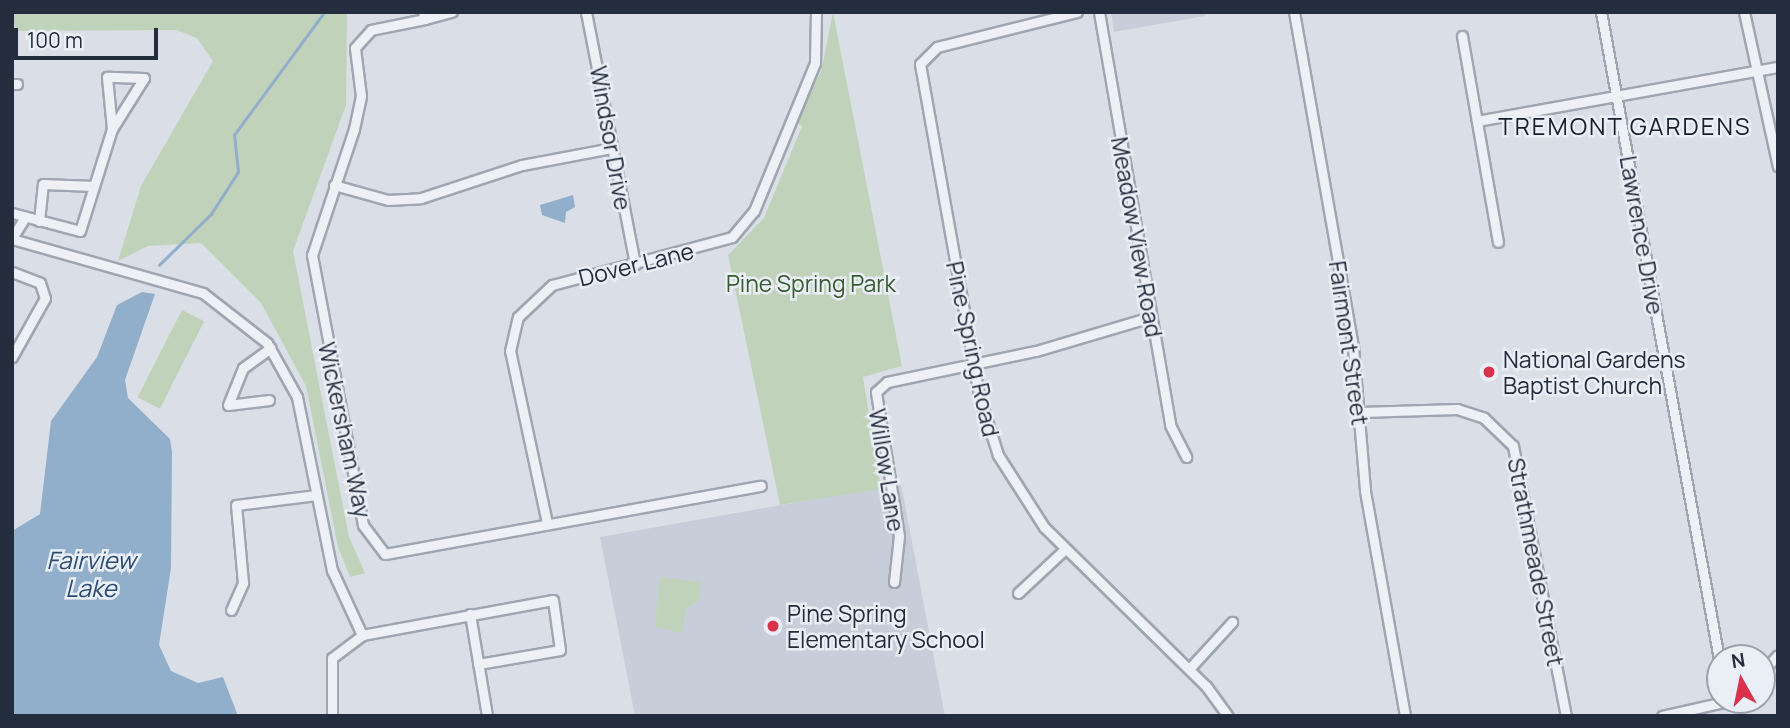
<!DOCTYPE html>
<html>
<head>
<meta charset="utf-8">
<style>
  body { margin:0 }
  #map { position:relative; width:1790px; height:728px; overflow:hidden; background:#dadfe7; font-family:Manrope,sans-serif }
  div>[style] { position:absolute }
  [style*='--x'] { left:calc(var(--x)*1px); top:calc(var(--y)*1px); width:calc(var(--w)*1px); rotate:calc(var(--a)*1deg) }
  .built>* { inset:0; background:#c8ced9 }
  .green>* { inset:0; background:#c1d2bb; transform-origin:0 0 }
  .water>* { inset:0; background:#91aecb }
  .stream>* { height:2.5px; margin:-1.25px; padding:0 1.25px; transform-origin:1.25px; border-radius:1.25px; background:#91aecb }
  .roads { filter:drop-shadow(2px 0 #9fa6b1) drop-shadow(-2px 0 #9fa6b1) drop-shadow(0 2px #9fa6b1) drop-shadow(0 -2px #9fa6b1) }
  .street>* { height:9px; margin:-4.5px; padding:0 4.5px; transform-origin:4.5px; border-radius:4.5px; background:#edf0f5 }
  .dots>* { width:19px; height:19px; translate:-50% -50%; box-sizing:border-box; border:4px solid #eaeef5; border-radius:50% }
  span { translate:-50% -50%; white-space:nowrap; text-align:center; line-height:1.15; -webkit-text-stroke:5px #eaeef5; paint-order:stroke }
  .street-label { font-size:23px; color:#232d3e }
  .park-label { font-size:23px; color:#385b30 }
  .poi-label { font-size:23px; color:#232d3e }
  .left { translate:0 -50%; text-align:left }
  .neighbourhood-label { font-size:24px; color:#161f2e; letter-spacing:2px }
  .water-label { font-size:24px; color:#2a4c75; font-style:italic }
  .frame { position:absolute; inset:0; border:14px solid #232d3e; pointer-events:none }
  .north { position:absolute; left:1706px; top:644px; width:70px; height:70px; box-sizing:border-box; background:#eaeef5; border:2px solid #9aa1ac; border-radius:50%; rotate:351deg; font-size:19px; font-weight:700; line-height:28px; text-align:center; color:#232d3e }
  .north::after { content:''; display:block; margin:auto; width:24px; height:32px; background:#da314c; clip-path:polygon(50% 0,100% 100%,50% 72%,0 100%) }
  .scale { position:absolute; left:14px; top:28px; width:144px; height:32px; box-sizing:border-box; border:4px solid #232d3e; border-top:0; padding-left:9px; font-size:21px; line-height:24px; white-space:nowrap; color:#232d3e; -webkit-text-stroke:5px #eaeef5; paint-order:stroke }
</style>
</head>
<body>
<div id="map">
  <div class="built">
    <div style="clip-path:polygon(1111px 12px,1204px 12px,1205px 16px,1114px 32px)"></div>
    <div style="clip-path:polygon(901px 484px,945px 716px,635px 716px,600px 537px)"></div>
  </div>
  <div class="green">
    <div style="clip-path:polygon(12px 12px,347px 12px,346px 105px,293px 251px,349px 537px,365px 573px,350px 577px,338px 547px,306px 386px,261px 303px,201px 243px,148px 246px,118px 261px,141px 186px,213px 61px,197px 38px,176px 30px,12px 31px)"></div>
    <div style="clip-path:polygon(833px 12px,902px 366px,863px 377px,881px 489px,780px 505px,728px 255px,764px 218px,802px 126px,796px 121px,821px 72px)"></div>
    <div style="left:182px;top:310px;width:25px;height:98px;rotate:27deg"></div>
    <div style="clip-path:polygon(660px 577px,700px 582px,699px 600px,685px 610px,683px 633px,655px 627px)"></div>
  </div>
  <div class="water">
    <div style="clip-path:polygon(573px 195px,575px 207px,566px 212px,565px 223px,542px 215px,540px 205px)"></div>
    <div style="clip-path:polygon(142px 292px,155px 294px,125px 380px,128px 398px,170px 439px,172px 452px,171px 568px,159px 645px,171px 671px,198px 683px,223px 677px,238px 716px,12px 716px,12px 531px,40px 514px,51px 421px,97px 357px,117px 305px)"></div>
  </div>
  <div class="stream">
    <div style="--x:159;--y:265;--w:73;--a:-44.4"></div>
    <div style="--x:211;--y:214;--w:50;--a:-57.3"></div>
    <div style="--x:238;--y:172;--w:37;--a:-96"></div>
    <div style="--x:234;--y:135;--w:150;--a:-53.7"></div>
  </div>
  <div class="roads">
    <div class="street">
      <div style="--x:423;--y:12;--w:7;--a:74"></div>
      <div style="--x:425;--y:19;--w:55;--a:168.5"></div>
      <div style="--x:371;--y:30;--w:24;--a:132"></div>
      <div style="--x:355;--y:48;--w:48;--a:82.9"></div>
      <div style="--x:361;--y:96;--w:34;--a:102"></div>
      <div style="--x:354;--y:129;--w:133;--a:108.4"></div>
      <div style="--x:312;--y:255;--w:275;--a:79.3"></div>
      <div style="--x:363;--y:525;--w:36;--a:53"></div>
      <div style="--x:385;--y:554;--w:382;--a:-10.3"></div>
      <div style="--x:586;--y:12;--w:257;--a:79"></div>
      <div style="--x:1077;--y:12;--w:144;--a:166"></div>
      <div style="--x:937;--y:47;--w:24;--a:135"></div>
      <div style="--x:920;--y:64;--w:337;--a:79.9"></div>
      <div style="--x:979;--y:396;--w:62;--a:72.1"></div>
      <div style="--x:998;--y:455;--w:85;--a:57.4"></div>
      <div style="--x:1044;--y:527;--w:227;--a:44.5"></div>
      <div style="--x:1206;--y:686;--w:37;--a:54"></div>
      <div style="--x:1099;--y:12;--w:419;--a:80.2"></div>
      <div style="--x:1170;--y:425;--w:36;--a:63"></div>
      <div style="--x:1294;--y:12;--w:340;--a:80"></div>
      <div style="--x:1353;--y:347;--w:144;--a:85.2"></div>
      <div style="--x:1365;--y:491;--w:229;--a:79.9"></div>
      <div style="--x:1601;--y:12;--w:663;--a:79.66"></div>
      <div style="--x:1744;--y:12;--w:158;--a:77.6"></div>
      <div style="--x:425;--y:19;--w:28;--a:-15"></div>
      <div style="--x:1462;--y:36;--w:209;--a:80.1"></div>
      <div style="--x:12;--y:84;--w:5;--a:0"></div>
      <div style="--x:1477;--y:121;--w:306;--a:-10.2"></div>
      <div style="--x:334;--y:185;--w:56;--a:15.5"></div>
      <div style="--x:388;--y:200;--w:33;--a:-3"></div>
      <div style="--x:421;--y:198;--w:106;--a:-18.1"></div>
      <div style="--x:522;--y:165;--w:92;--a:-10.7"></div>
      <div style="--x:12;--y:213;--w:70;--a:14.8"></div>
      <div style="--x:80;--y:231;--w:107;--a:-72.6"></div>
      <div style="--x:112;--y:129;--w:60;--a:-57.9"></div>
      <div style="--x:144;--y:78;--w:37;--a:-178"></div>
      <div style="--x:107;--y:77;--w:52;--a:84.5"></div>
      <div style="--x:39;--y:221;--w:37;--a:-84"></div>
      <div style="--x:43;--y:184;--w:50;--a:2.3"></div>
      <div style="--x:12;--y:238;--w:25;--a:-58"></div>
      <div style="--x:12;--y:239;--w:198;--a:15.8"></div>
      <div style="--x:203;--y:293;--w:81;--a:38"></div>
      <div style="--x:267;--y:343;--w:62;--a:60.9"></div>
      <div style="--x:297;--y:397;--w:177;--a:78.6"></div>
      <div style="--x:332;--y:570;--w:72;--a:65.2"></div>
      <div style="--x:362;--y:635;--w:194;--a:-10.4"></div>
      <div style="--x:553;--y:600;--w:50;--a:82"></div>
      <div style="--x:560;--y:650;--w:83;--a:170.3"></div>
      <div style="--x:12;--y:272;--w:30;--a:21"></div>
      <div style="--x:40;--y:283;--w:16;--a:72"></div>
      <div style="--x:45;--y:298;--w:68;--a:119.2"></div>
      <div style="--x:269;--y:400;--w:41;--a:173"></div>
      <div style="--x:228;--y:405;--w:40;--a:-68"></div>
      <div style="--x:243;--y:368;--w:34;--a:-36"></div>
      <div style="--x:1361;--y:412;--w:96;--a:-1.8"></div>
      <div style="--x:1457;--y:409;--w:28;--a:18"></div>
      <div style="--x:1484;--y:418;--w:40;--a:44"></div>
      <div style="--x:1513;--y:446;--w:275;--a:78.9"></div>
      <div style="--x:547;--y:523;--w:176;--a:-102.1"></div>
      <div style="--x:510;--y:351;--w:35;--a:-77"></div>
      <div style="--x:518;--y:317;--w:47;--a:-43.3"></div>
      <div style="--x:552;--y:285;--w:186;--a:-14.9"></div>
      <div style="--x:732;--y:237;--w:34;--a:-50"></div>
      <div style="--x:754;--y:211;--w:160;--a:-67.6"></div>
      <div style="--x:815;--y:63;--w:51;--a:-88.9"></div>
      <div style="--x:894;--y:582;--w:46;--a:-83.8"></div>
      <div style="--x:899;--y:536;--w:146;--a:-99.1"></div>
      <div style="--x:876;--y:392;--w:15;--a:-42"></div>
      <div style="--x:887;--y:382;--w:152;--a:-11.8"></div>
      <div style="--x:1036;--y:351;--w:120;--a:-16.5"></div>
      <div style="--x:1018;--y:593;--w:63;--a:-43.1"></div>
      <div style="--x:231;--y:610;--w:30;--a:-66"></div>
      <div style="--x:243;--y:583;--w:78;--a:-95.1"></div>
      <div style="--x:236;--y:505;--w:81;--a:-7.1"></div>
      <div style="--x:470;--y:614;--w:103;--a:80.5"></div>
      <div style="--x:1189;--y:669;--w:64;--a:-47.5"></div>
      <div style="--x:1762;--y:672;--w:23;--a:-47"></div>
      <div style="--x:332;--y:716;--w:58;--a:-90"></div>
      <div style="--x:332;--y:658;--w:38;--a:-37"></div>
      <div style="--x:1662;--y:716;--w:73;--a:-12.7"></div>
    </div>
  </div>
  <div class="dots">
    <div style="left:1489px;top:372px;background:#da314c"></div>
    <div style="left:773px;top:626px;background:#da314c"></div>
  </div>
  <div class="street-label">
    <span style="left:611px;top:138px;rotate:80deg">Windsor Drive</span>
    <span style="left:1642px;top:235px;rotate:80deg">Lawrence Drive</span>
    <span style="left:1137px;top:237px;rotate:80deg">Meadow View Road</span>
    <span style="left:636px;top:264px;rotate:-14deg">Dover Lane</span>
    <span style="left:1349px;top:343px;rotate:82deg">Fairmont Street</span>
    <span style="left:973px;top:349px;rotate:78deg">Pine Spring Road</span>
    <span style="left:345px;top:430px;rotate:78deg">Wickersham Way</span>
    <span style="left:887px;top:470px;rotate:81deg">Willow Lane</span>
    <span style="left:1536px;top:562px;rotate:79deg">Strathmeade Street</span>
  </div>
  <div class="park-label">
    <span style="left:811px;top:283px">Pine Spring Park</span>
  </div>
  <div class="poi-label">
    <span class="left" style="left:1503px;top:372px">National Gardens<br>Baptist Church</span>
    <span class="left" style="left:787px;top:626px">Pine Spring<br>Elementary School</span>
  </div>
  <div class="neighbourhood-label">
    <span style="left:1625px;top:126px">TREMONT GARDENS</span>
  </div>
  <div class="water-label">
    <span style="left:91px;top:574px">Fairview<br>Lake</span>
  </div>
  <div class="frame"></div>
  <div class="north">N</div>
  <div class="scale">100 m</div>
</div>
</body>
</html>
